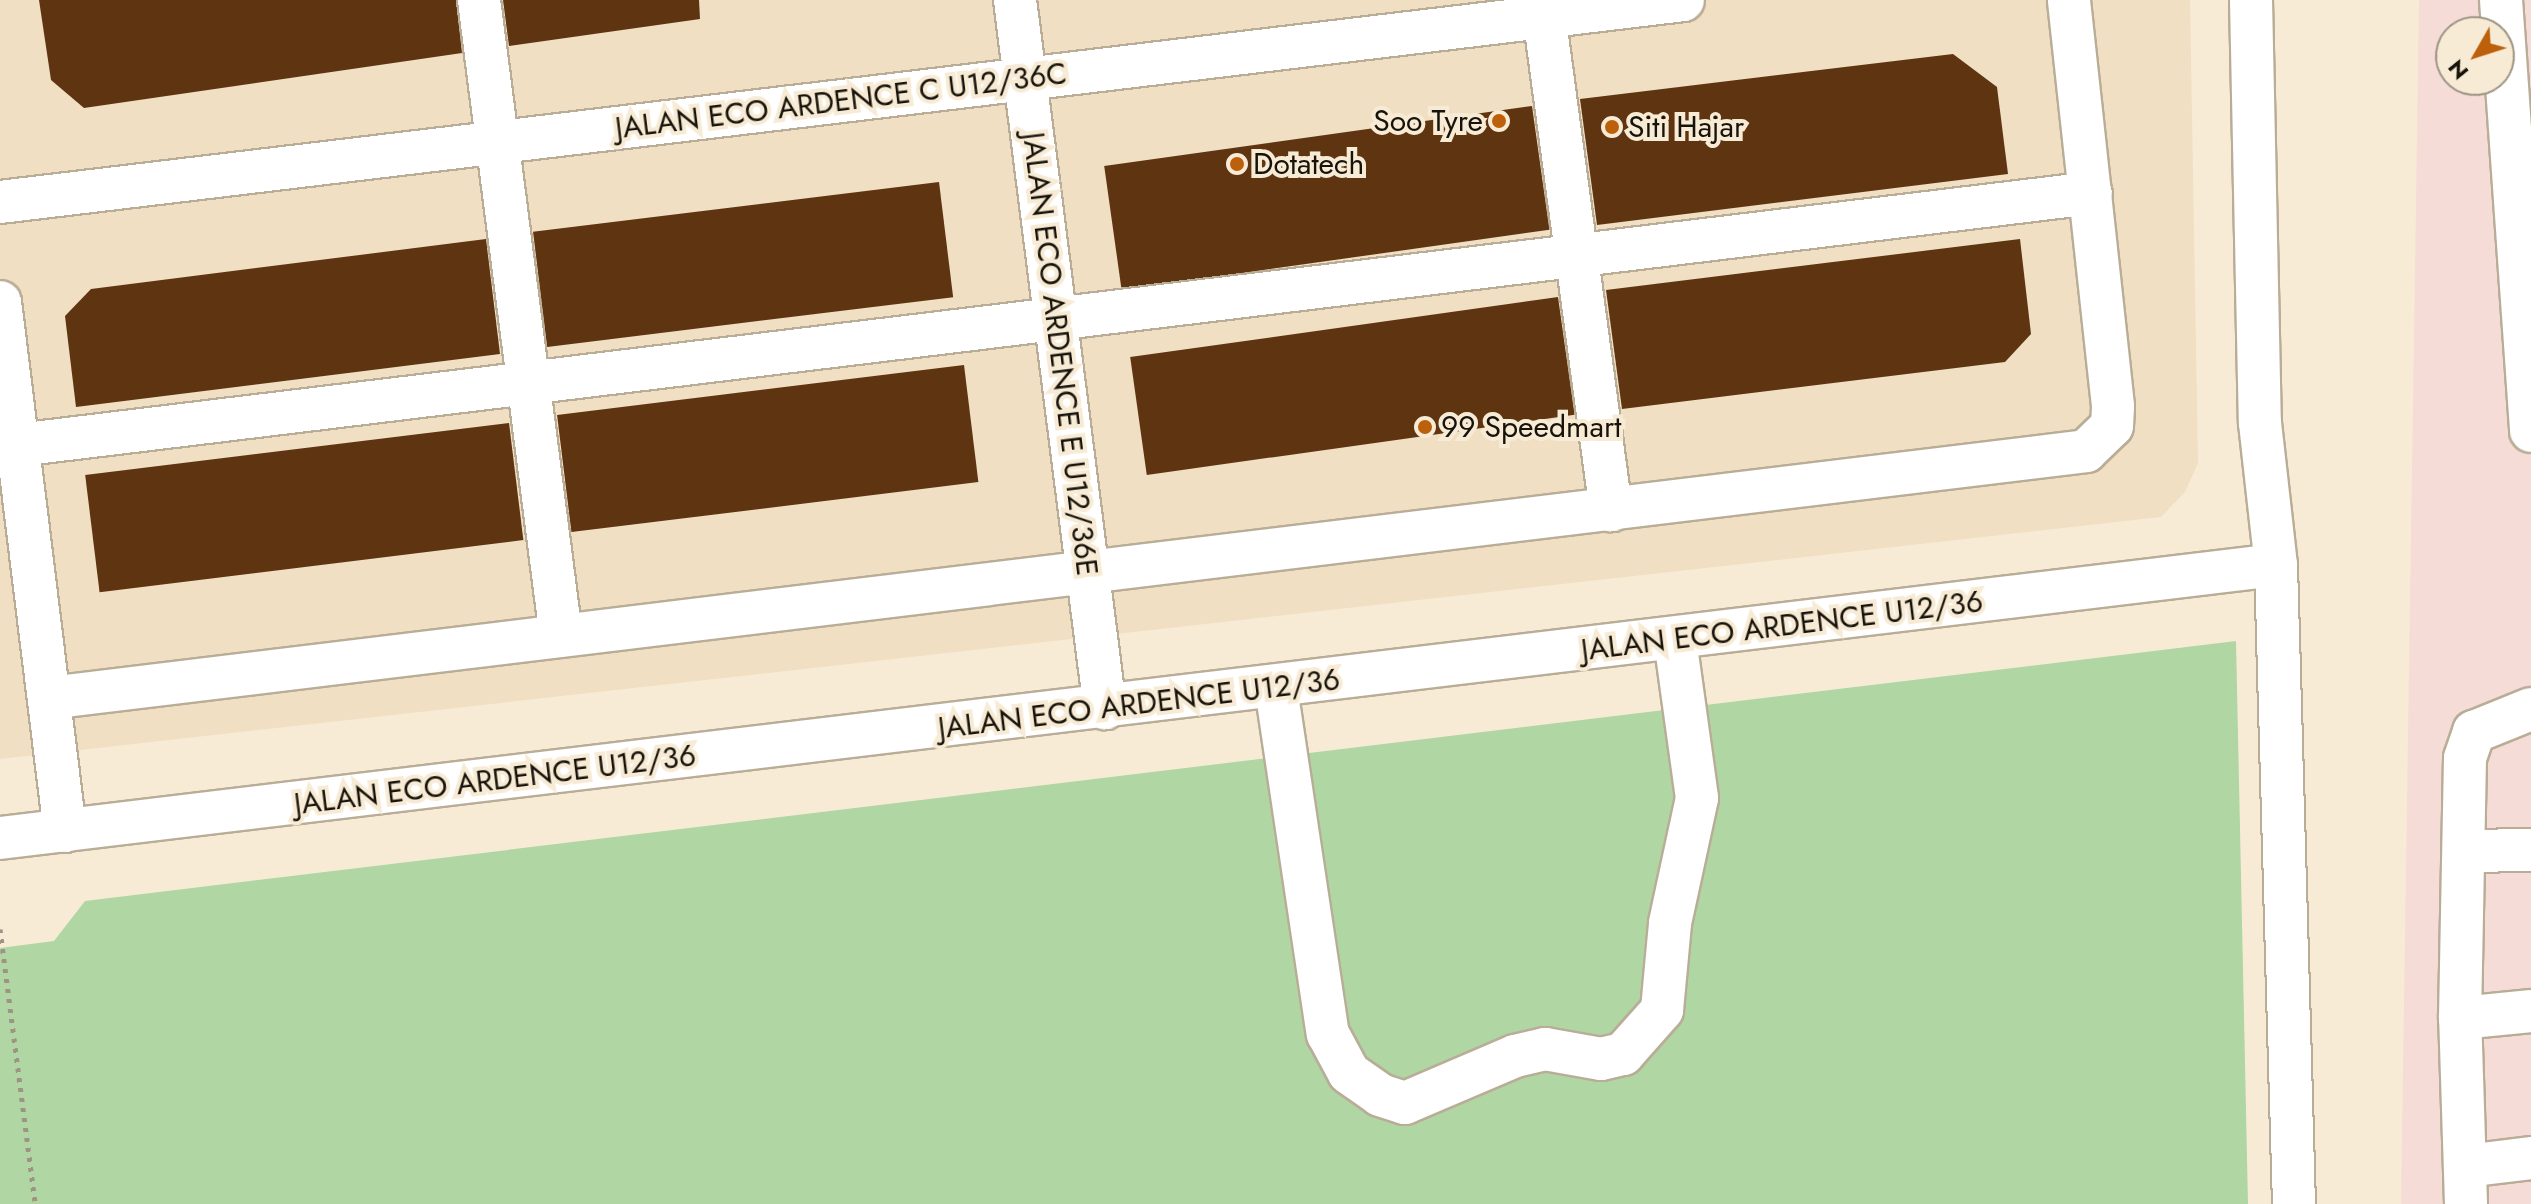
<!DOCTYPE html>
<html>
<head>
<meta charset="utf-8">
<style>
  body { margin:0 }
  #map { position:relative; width:2531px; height:1204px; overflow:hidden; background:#f8ebd5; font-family:Jost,sans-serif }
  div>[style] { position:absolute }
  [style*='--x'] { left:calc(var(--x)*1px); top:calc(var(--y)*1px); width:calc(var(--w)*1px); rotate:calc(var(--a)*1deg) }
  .built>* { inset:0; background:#f0dfc3 }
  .industrial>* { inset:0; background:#f6dcd6 }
  .green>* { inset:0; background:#afd6a3 }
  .building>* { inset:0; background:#5f3411; transform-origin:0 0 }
  .path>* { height:5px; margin-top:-2.5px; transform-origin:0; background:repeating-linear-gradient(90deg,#9e9484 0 4px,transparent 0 10px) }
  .roads { filter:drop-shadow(2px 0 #b9ad98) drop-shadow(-2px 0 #b9ad98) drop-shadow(0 2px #b9ad98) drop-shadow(0 -2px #b9ad98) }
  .minor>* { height:42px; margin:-21px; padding:0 21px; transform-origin:21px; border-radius:21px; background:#fff }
  .dots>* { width:22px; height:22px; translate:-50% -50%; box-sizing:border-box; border:4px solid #f8ebd5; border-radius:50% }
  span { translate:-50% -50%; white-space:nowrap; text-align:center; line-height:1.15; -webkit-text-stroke:8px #f8ebd5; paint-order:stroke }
  .street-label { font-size:30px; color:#17130b }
  .poi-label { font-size:30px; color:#17130b }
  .right { translate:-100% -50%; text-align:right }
  .left { translate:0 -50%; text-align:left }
  .north { position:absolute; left:2435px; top:16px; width:80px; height:80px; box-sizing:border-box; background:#f8ebd5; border:2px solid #9e9584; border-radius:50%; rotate:231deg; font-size:22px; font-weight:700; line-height:32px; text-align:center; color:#17130b }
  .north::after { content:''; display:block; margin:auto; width:28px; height:36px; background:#bc600b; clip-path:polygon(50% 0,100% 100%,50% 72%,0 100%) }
</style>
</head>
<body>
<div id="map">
  <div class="built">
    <div style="clip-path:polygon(0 0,2190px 0,2198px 463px,2185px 492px,2161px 517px,0 759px)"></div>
  </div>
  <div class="industrial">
    <div style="clip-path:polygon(evenodd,2419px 0,2531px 0,2531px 1204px,2401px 1204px,2419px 0,2451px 32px,2499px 32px,2499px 80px,2451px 80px,2451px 32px)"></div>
  </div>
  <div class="green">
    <div style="clip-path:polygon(2236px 641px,2248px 1204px,0 1204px,0 948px,54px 941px,85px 901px)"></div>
  </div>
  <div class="building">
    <div style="clip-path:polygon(39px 0,456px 0,462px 53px,84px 108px,51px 80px)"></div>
    <div style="clip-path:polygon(503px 0,699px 0,700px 19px,509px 46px)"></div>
    <div style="clip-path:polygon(1953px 54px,1997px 87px,2008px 174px,1597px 225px,1580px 99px)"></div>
    <div style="left:1532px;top:106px;width:125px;height:432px;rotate:82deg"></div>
    <div style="left:939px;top:182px;width:116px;height:409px;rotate:83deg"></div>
    <div style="clip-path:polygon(486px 239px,500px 354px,76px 407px,65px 316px,91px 289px)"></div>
    <div style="clip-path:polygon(2020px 239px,2031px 334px,2005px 362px,1622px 409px,1606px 290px)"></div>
    <div style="left:1558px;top:297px;width:119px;height:432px;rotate:82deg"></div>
    <div style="left:964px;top:365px;width:118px;height:410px;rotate:83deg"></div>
    <div style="left:509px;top:423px;width:118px;height:427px;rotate:83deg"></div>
  </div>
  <div class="path">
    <div style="--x:0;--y:929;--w:277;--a:82.7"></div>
  </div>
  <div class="roads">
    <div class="minor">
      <div style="--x:479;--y:0;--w:641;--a:82.65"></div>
      <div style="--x:1015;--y:0;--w:714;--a:82.76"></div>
      <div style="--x:1542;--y:0;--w:515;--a:82.3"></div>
      <div style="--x:2251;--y:0;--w:423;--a:88.8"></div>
      <div style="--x:2260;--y:423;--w:143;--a:83.6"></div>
      <div style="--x:2276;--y:565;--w:639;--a:88.39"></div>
      <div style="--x:2501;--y:0;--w:432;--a:86"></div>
      <div style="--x:0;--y:202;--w:1695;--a:-6.84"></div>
      <div style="--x:0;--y:302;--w:533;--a:82.99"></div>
      <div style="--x:18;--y:445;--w:2088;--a:-6.93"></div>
      <div style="--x:1276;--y:688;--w:350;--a:81.5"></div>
      <div style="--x:1328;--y:1034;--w:44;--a:61.7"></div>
      <div style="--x:1349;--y:1073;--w:38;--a:35"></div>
      <div style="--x:1380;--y:1095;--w:26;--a:18"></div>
      <div style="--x:1405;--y:1103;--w:120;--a:-23.1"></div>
      <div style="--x:1515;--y:1056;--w:31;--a:-13"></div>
      <div style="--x:1545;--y:1049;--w:57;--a:10.1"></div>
      <div style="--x:1601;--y:1059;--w:23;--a:-13"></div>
      <div style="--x:1623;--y:1054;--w:59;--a:-48.4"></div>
      <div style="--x:1662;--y:1010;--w:87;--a:-84.7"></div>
      <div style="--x:1670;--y:923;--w:128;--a:-77.8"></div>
      <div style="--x:1697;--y:798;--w:161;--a:-97.9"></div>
      <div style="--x:49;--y:698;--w:2052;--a:-6.91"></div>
      <div style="--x:2086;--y:451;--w:36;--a:-44"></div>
      <div style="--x:2112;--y:426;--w:20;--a:-87"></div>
      <div style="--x:2113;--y:406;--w:408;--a:-96.2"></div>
      <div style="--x:0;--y:838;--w:2292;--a:-6.84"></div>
      <div style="--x:2467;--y:851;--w:64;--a:-0.9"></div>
      <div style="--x:2460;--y:1018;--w:71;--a:-5.6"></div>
      <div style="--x:2466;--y:1166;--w:65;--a:-7"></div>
      <div style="--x:2466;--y:1204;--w:186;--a:-91.8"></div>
      <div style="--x:2460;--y:1018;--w:260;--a:-88.9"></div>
      <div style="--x:2465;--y:758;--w:28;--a:-71"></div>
      <div style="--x:2474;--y:732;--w:61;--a:-22"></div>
    </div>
  </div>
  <div class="dots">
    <div style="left:1499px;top:121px;background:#bc600b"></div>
    <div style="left:1612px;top:127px;background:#bc600b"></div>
    <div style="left:1237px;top:164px;background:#bc600b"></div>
    <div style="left:1425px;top:427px;background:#bc600b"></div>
  </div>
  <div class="street-label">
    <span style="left:841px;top:101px;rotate:-7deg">JALAN ECO ARDENCE C U12/36C</span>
    <span style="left:1060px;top:354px;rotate:83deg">JALAN ECO ARDENCE E U12/36E</span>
    <span style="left:1782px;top:626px;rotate:-7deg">JALAN ECO ARDENCE U12/36</span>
    <span style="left:1139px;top:704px;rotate:-7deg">JALAN ECO ARDENCE U12/36</span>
    <span style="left:495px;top:780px;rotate:-7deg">JALAN ECO ARDENCE U12/36</span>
  </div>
  <div class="poi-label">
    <span class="right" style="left:1483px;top:121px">Soo Tyre</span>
    <span class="left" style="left:1628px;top:127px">Siti Hajar</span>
    <span class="left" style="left:1253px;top:164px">Dotatech</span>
    <span class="left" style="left:1441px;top:427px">99 Speedmart</span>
  </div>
  <div class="north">N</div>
</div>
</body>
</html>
